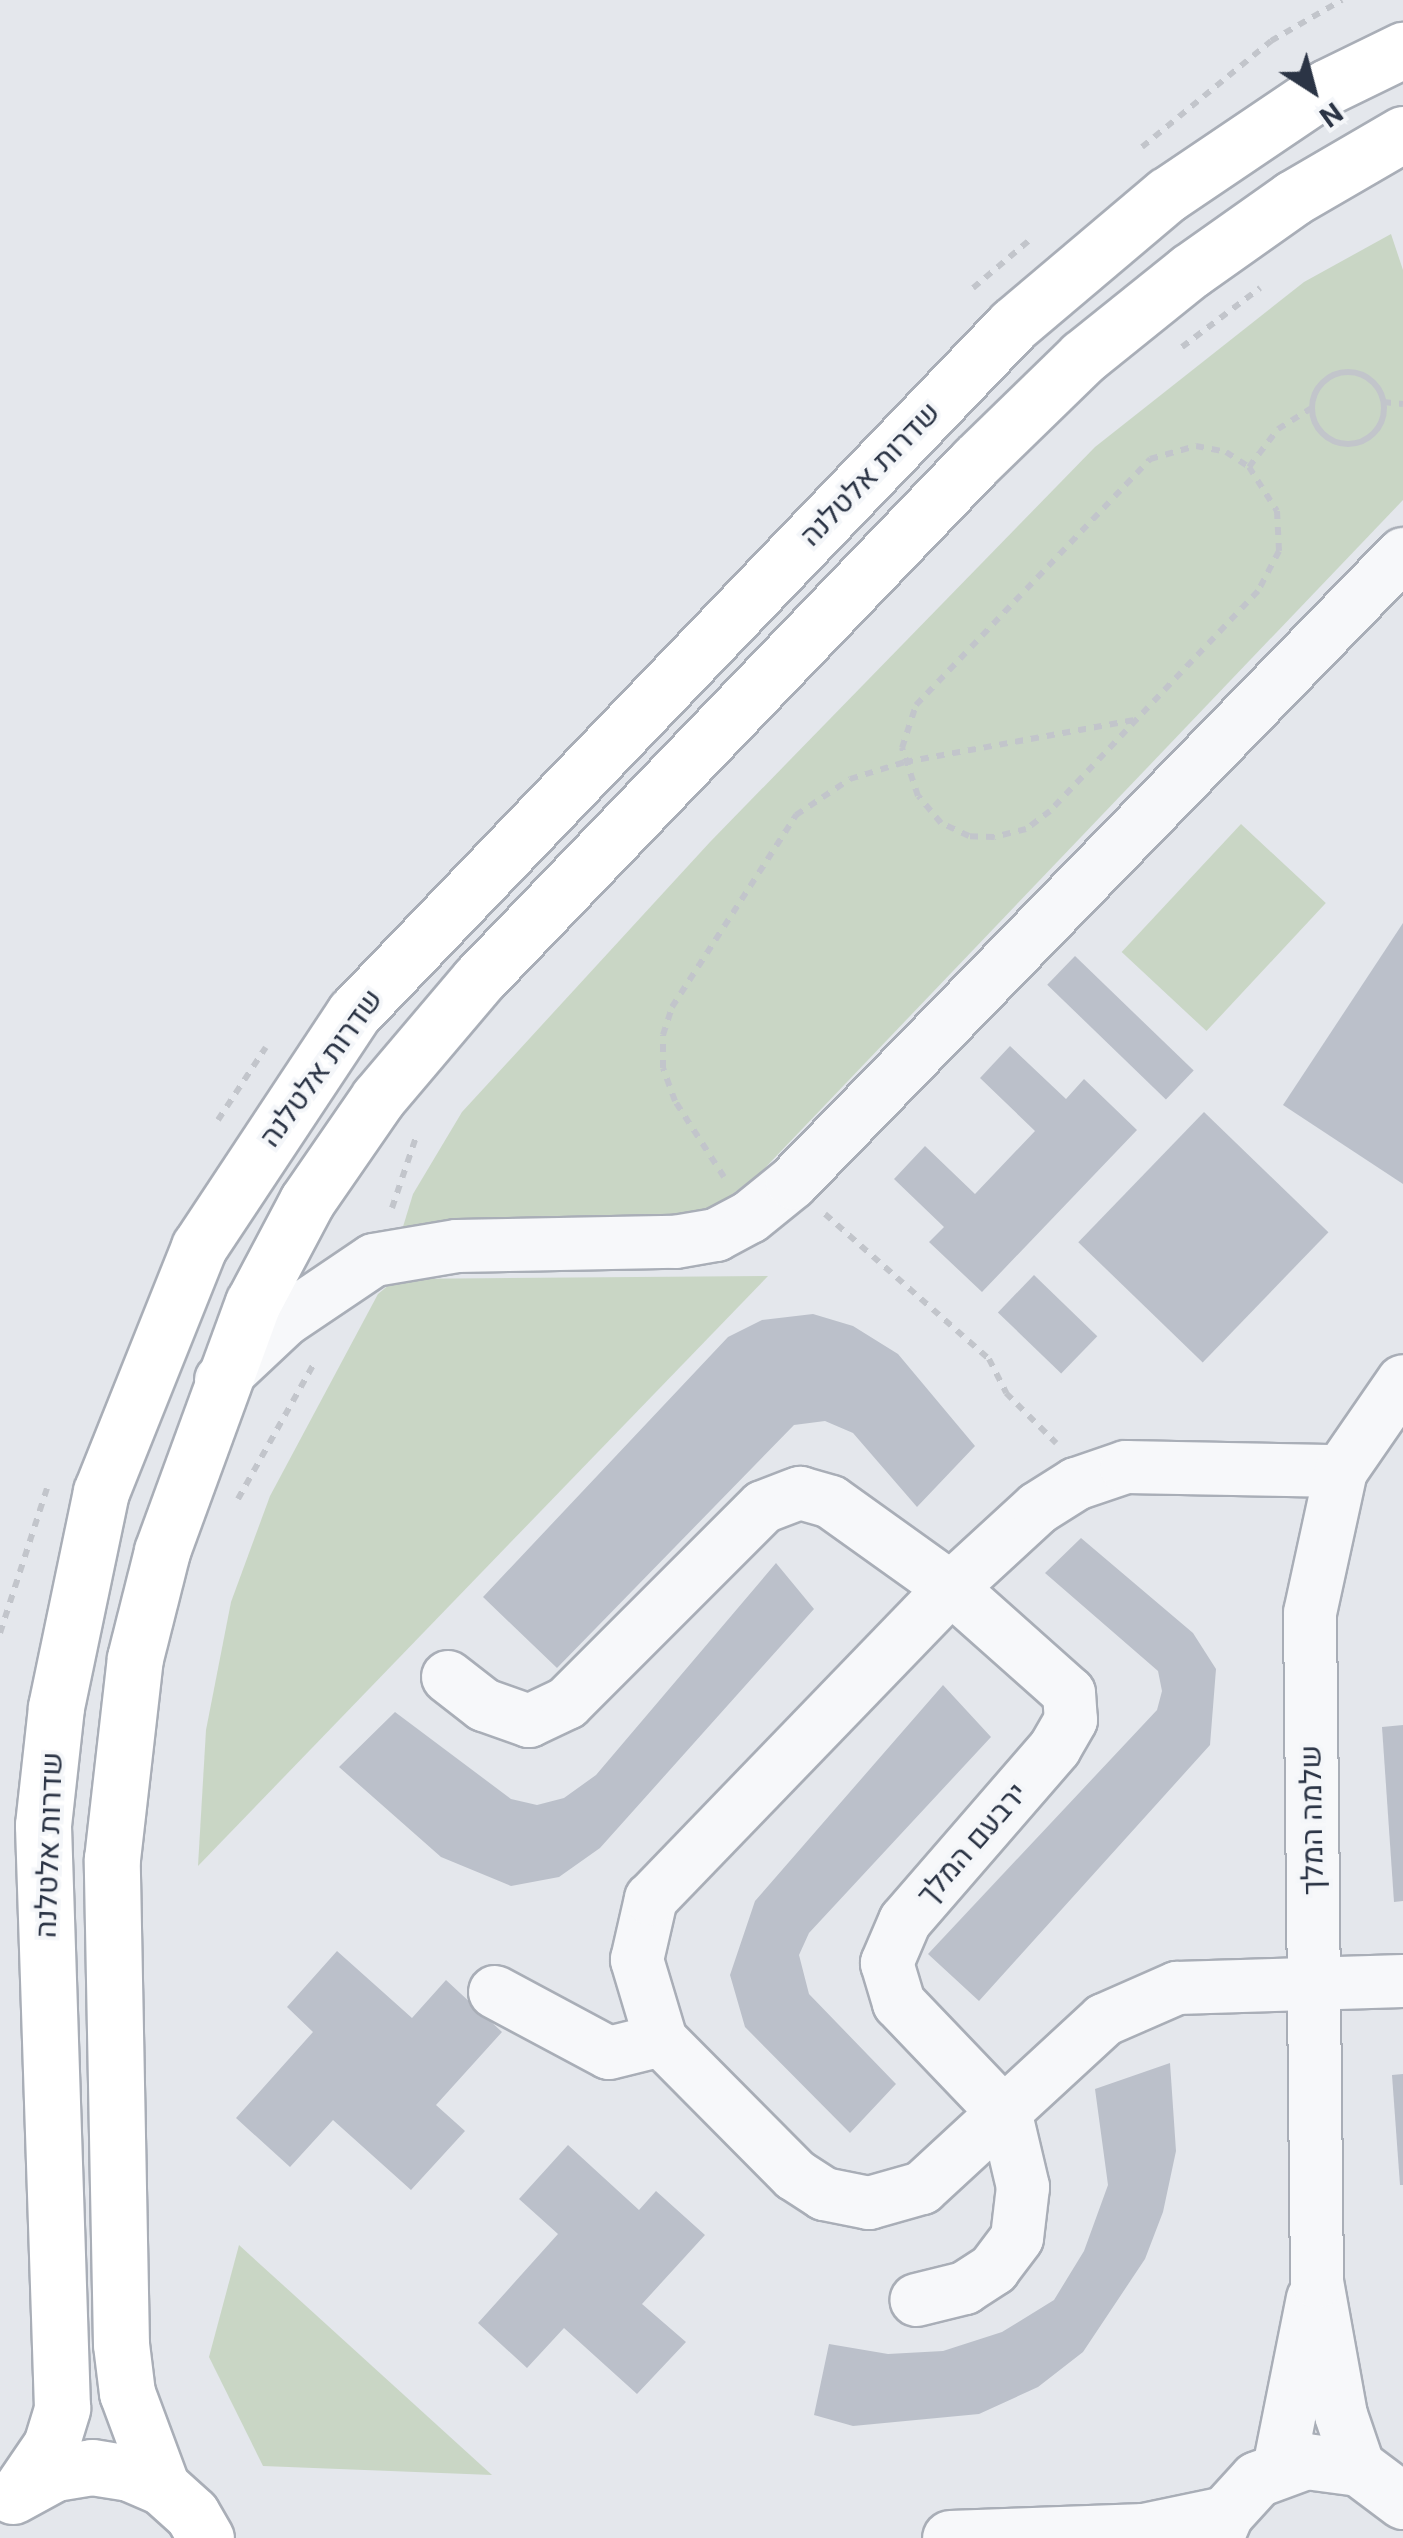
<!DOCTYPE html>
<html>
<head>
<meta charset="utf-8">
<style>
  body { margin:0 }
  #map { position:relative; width:1403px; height:2538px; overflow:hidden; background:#e4e7ec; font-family:Roboto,Heebo,sans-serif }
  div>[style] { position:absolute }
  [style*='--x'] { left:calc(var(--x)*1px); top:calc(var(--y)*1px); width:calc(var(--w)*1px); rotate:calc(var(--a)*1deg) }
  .green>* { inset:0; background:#c9d6c5; transform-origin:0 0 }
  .building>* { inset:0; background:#bbc0ca; transform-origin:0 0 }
  .path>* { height:6px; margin-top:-3px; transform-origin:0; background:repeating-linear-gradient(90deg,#c2c5cb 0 8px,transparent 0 16px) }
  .path>.ring { margin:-3px; padding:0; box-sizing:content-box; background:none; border:6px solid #c2c5cb; border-radius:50% }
  .roads { filter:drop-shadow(2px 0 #a9aeb7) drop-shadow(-2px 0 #a9aeb7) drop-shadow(0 2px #a9aeb7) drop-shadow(0 -2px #a9aeb7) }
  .minor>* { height:52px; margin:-26px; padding:0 26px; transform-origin:26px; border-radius:26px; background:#f7f8fa }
  .tertiary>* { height:55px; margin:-27.5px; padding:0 27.5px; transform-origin:27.5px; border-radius:27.5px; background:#f7f8fa }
  .secondary>* { height:55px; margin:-27.5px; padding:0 27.5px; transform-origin:27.5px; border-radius:27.5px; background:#fff }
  span { translate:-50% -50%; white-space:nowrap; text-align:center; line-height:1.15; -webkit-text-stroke:8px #f4f6f9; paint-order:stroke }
  .street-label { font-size:30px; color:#2b3445 }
  .north { position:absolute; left:1263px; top:40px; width:100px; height:100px; -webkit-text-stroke:8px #f4f6f9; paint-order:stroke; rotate:144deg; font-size:28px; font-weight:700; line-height:40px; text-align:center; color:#2b3445 }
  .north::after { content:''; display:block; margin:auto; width:35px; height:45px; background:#2b3445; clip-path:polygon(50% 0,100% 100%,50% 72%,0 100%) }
</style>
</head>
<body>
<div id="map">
  <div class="green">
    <div style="clip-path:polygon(1391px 234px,1403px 270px,1403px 500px,761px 1172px,717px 1206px,680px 1222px,402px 1230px,413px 1194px,462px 1112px,710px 842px,1095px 447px,1304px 282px)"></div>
    <div style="left:1241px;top:824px;width:116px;height:175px;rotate:43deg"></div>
    <div style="clip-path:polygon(768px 1276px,198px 1866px,206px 1730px,231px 1602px,270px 1496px,378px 1294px,396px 1279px)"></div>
    <div style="clip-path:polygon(239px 2245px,492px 2475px,263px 2466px,209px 2357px)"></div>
  </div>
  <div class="building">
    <div style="clip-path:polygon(1403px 923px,1403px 1184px,1283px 1105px)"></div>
    <div style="left:1075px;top:956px;width:165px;height:40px;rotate:44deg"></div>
    <div style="clip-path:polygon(1010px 1046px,1066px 1099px,1084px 1079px,1137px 1130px,982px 1292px,929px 1242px,944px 1227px,894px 1179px,925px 1146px,975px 1194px,1035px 1131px,980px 1078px)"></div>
    <div style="left:1204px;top:1112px;width:173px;height:181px;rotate:44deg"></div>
    <div style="left:1034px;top:1275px;width:88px;height:52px;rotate:44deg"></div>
    <div style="clip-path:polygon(813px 1314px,853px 1326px,898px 1354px,975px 1446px,917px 1507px,853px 1433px,825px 1421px,794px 1425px,557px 1668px,483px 1597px,728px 1337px,762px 1320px)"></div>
    <div style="clip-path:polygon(1081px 1538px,1193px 1633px,1216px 1669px,1210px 1745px,979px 2001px,928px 1954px,1157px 1710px,1162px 1691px,1158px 1671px,1045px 1573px)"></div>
    <div style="clip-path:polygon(776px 1563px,814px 1609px,600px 1848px,559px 1877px,511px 1886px,441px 1857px,339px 1767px,395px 1712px,511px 1799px,537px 1805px,564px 1798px,596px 1775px)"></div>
    <div style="clip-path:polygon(943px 1685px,991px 1737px,809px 1933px,799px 1955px,809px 1994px,896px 2084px,850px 2133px,745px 2027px,730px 1975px,755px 1901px)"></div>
    <div style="clip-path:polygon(1403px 1725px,1403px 1901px,1394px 1902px,1382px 1727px)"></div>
    <div style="clip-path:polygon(337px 1951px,412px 2018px,446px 1980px,502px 2032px,436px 2105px,465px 2131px,411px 2190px,333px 2120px,290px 2167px,236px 2118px,313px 2032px,287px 2007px)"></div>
    <div style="clip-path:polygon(1170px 2063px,1176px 2151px,1163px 2212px,1145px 2259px,1083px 2352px,1038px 2387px,979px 2414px,853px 2426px,814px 2415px,829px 2344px,888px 2354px,943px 2351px,1002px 2332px,1054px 2300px,1084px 2251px,1108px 2185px,1095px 2089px)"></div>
    <div style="clip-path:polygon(1403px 2074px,1403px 2185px,1400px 2185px,1392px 2075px)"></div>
    <div style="clip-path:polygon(568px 2145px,639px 2210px,656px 2191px,705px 2235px,642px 2304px,686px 2342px,637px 2394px,564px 2328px,527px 2368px,478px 2323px,558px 2234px,519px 2199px)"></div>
  </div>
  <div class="path">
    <div style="--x:1142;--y:147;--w:167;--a:-39.4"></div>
    <div style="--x:1271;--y:41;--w:82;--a:-30"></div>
    <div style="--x:973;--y:288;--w:77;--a:-40.3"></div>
    <div style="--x:1182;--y:347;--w:98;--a:-37.1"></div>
    <div class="ring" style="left:1312px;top:372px;width:66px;height:66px"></div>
    <div style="--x:1383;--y:402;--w:20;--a:6"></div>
    <div style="--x:1196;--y:446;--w:31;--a:11"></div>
    <div style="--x:1226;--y:452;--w:27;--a:33"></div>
    <div style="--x:1249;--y:467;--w:52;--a:57.5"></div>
    <div style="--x:1277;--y:511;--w:40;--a:87.1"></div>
    <div style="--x:1279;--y:551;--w:45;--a:117.7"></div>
    <div style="--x:1258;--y:591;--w:303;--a:133.4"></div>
    <div style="--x:1050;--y:811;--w:30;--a:143"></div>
    <div style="--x:1026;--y:829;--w:33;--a:166"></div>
    <div style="--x:994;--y:837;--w:25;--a:-178"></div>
    <div style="--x:969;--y:836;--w:31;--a:-155"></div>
    <div style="--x:941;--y:823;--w:35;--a:-130"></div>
    <div style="--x:918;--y:796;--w:51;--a:-108.4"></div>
    <div style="--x:902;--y:748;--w:45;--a:-72"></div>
    <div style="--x:916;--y:705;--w:340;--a:-46.4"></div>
    <div style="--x:1150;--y:459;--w:48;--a:-15.8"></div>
    <div style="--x:1249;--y:467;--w:48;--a:-52.7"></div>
    <div style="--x:1278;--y:429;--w:39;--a:-32"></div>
    <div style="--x:218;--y:1120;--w:87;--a:-56.7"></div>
    <div style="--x:724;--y:1177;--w:90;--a:-122.8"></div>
    <div style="--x:675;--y:1101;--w:35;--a:-110"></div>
    <div style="--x:663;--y:1068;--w:33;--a:-90"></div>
    <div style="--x:663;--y:1035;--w:29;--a:-72"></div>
    <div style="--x:672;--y:1007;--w:229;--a:-57.1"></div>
    <div style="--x:796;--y:815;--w:65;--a:-33.7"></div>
    <div style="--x:850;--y:779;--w:58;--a:-17.2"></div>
    <div style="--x:905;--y:762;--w:233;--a:-10.4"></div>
    <div style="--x:392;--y:1208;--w:78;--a:-71.3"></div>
    <div style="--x:825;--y:1214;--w:219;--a:41.5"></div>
    <div style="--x:989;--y:1359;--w:38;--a:63"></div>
    <div style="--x:1006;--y:1393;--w:71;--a:45"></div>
    <div style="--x:238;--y:1499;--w:157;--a:-60.7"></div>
    <div style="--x:0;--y:1633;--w:152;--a:-72"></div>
  </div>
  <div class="roads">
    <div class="minor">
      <div style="--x:221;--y:1380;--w:88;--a:-43.2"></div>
      <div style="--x:285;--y:1320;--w:107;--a:-34"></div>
      <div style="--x:374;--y:1260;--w:84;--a:-9.6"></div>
      <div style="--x:457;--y:1246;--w:218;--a:-1.1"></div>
      <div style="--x:675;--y:1242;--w:42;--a:-9.7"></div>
      <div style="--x:716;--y:1235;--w:38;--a:-28"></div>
      <div style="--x:750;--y:1217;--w:54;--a:-39"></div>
      <div style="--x:792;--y:1183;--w:877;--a:-45.83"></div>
      <div style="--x:448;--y:1677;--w:46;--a:37.9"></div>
      <div style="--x:484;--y:1705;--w:48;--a:19.6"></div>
      <div style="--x:529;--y:1721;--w:42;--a:-25.3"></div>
      <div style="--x:567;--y:1703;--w:277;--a:-45"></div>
      <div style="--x:763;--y:1507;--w:40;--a:-21"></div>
      <div style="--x:800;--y:1493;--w:32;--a:16"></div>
      <div style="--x:831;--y:1502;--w:148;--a:35.6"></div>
      <div style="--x:951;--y:1588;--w:158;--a:41.7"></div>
      <div style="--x:1069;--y:1693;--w:27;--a:86"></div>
      <div style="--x:1071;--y:1720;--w:32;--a:120"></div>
      <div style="--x:1055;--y:1748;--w:229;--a:130.9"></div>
      <div style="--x:905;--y:1921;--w:46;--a:113.2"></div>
      <div style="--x:887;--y:1963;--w:42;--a:73.3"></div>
      <div style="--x:899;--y:2003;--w:155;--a:46.3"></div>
      <div style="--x:1006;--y:2115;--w:74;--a:76.7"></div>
      <div style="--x:1023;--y:2187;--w:51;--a:96.7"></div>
      <div style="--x:1017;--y:2238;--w:39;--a:127"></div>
      <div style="--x:994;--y:2269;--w:35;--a:147"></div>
      <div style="--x:965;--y:2288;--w:50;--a:166.2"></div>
      <div style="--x:495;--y:1992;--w:129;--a:28.2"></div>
      <div style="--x:609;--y:2053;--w:54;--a:-14"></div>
      <div style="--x:661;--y:2040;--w:190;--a:45.2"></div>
      <div style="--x:795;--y:2175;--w:35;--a:33"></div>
      <div style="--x:824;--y:2194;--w:46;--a:11.3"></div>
      <div style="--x:869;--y:2203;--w:55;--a:-15.8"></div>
      <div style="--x:922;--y:2188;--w:248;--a:-42.7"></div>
      <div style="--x:1104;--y:2020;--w:80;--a:-23.7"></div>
      <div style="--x:1177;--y:1988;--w:226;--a:-1.8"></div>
      <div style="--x:661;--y:2040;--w:84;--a:-106.7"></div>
      <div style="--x:637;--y:1960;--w:63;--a:-77.1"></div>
      <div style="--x:651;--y:1899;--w:432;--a:-46"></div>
      <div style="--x:951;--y:1588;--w:118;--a:-42.6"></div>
      <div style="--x:1038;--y:1508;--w:45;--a:-32.3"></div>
      <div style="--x:1076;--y:1484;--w:53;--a:-18.8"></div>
      <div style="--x:1126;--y:1467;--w:215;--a:1.1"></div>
      <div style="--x:1279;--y:2468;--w:173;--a:-78.7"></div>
      <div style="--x:1359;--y:2468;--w:56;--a:-108.8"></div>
      <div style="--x:1341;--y:2415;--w:135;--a:-100.2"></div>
      <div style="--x:1317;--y:2282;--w:669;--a:-90.6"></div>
      <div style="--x:1310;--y:1613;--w:145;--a:-77.7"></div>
      <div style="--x:1341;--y:1471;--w:109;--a:-55.4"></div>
    </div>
    <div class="tertiary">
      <div style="--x:950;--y:2538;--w:194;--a:-2.1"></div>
      <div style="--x:1144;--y:2531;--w:83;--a:-11.9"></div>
      <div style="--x:1215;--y:2538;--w:26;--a:-67"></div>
      <div style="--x:1225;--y:2514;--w:47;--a:-47.6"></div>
      <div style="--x:1257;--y:2479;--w:52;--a:-20.2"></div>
      <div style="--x:1306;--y:2461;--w:53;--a:7.5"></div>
      <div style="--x:1359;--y:2468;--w:55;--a:36.9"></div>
    </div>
    <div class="secondary">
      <div style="--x:162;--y:2487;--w:100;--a:-110.4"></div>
      <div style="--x:127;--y:2393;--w:49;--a:-97"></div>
      <div style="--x:121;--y:2344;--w:485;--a:-91.1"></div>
      <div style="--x:112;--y:1859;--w:202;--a:-83.5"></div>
      <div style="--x:135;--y:1658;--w:110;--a:-75.8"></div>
      <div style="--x:162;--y:1551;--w:264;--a:-69.9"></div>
      <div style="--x:253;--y:1303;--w:115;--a:-62.1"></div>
      <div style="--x:307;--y:1201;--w:125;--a:-55.4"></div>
      <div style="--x:378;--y:1098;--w:155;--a:-49.7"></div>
      <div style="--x:478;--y:980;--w:719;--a:-46.18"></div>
      <div style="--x:976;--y:461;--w:149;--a:-44.2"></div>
      <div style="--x:1083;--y:357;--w:137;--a:-38.8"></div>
      <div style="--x:1190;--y:271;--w:126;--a:-35.3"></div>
      <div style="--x:1293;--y:198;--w:127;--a:-30.2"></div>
      <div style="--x:21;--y:2489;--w:53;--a:-55.7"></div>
      <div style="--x:51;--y:2445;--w:39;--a:-73"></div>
      <div style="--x:62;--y:2408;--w:583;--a:-91.87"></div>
      <div style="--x:43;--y:1825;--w:119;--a:-83.7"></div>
      <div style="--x:56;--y:1707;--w:220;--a:-78.2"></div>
      <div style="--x:101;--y:1492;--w:264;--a:-68.2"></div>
      <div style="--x:199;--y:1247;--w:281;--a:-56.5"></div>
      <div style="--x:354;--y:1013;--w:953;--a:-46.23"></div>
      <div style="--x:1013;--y:325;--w:202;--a:-40.2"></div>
      <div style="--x:1167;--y:195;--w:193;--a:-34"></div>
      <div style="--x:1327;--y:87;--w:85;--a:-26"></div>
      <div style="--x:13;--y:2496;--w:48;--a:-28.7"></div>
      <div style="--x:55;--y:2473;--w:37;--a:-9"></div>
      <div style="--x:92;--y:2467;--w:37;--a:9"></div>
      <div style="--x:129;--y:2473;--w:36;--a:23"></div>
      <div style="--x:162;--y:2487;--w:40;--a:42"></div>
      <div style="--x:192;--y:2514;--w:28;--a:60"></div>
    </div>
  </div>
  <div class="street-label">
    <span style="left:870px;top:474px;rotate:-46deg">שדרות אלטלנה</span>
    <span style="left:321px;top:1068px;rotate:-54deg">שדרות אלטלנה</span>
    <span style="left:1312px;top:1820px;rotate:-91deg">שלמה המלך</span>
    <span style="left:972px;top:1844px;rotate:-49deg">ירבעם המלך</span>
    <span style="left:49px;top:1845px;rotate:-88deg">שדרות אלטלנה</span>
  </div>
  <div class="north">N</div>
</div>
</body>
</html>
